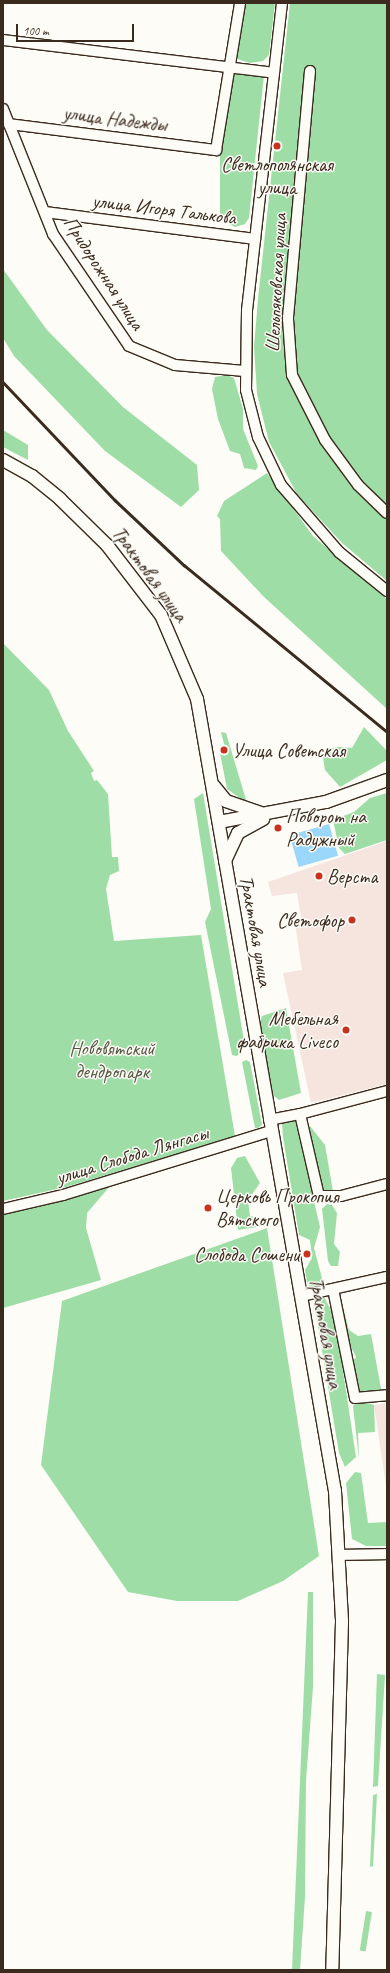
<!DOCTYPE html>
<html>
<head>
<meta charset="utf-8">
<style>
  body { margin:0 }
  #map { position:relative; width:390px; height:1973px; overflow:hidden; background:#fdfcf7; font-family:Caveat,sans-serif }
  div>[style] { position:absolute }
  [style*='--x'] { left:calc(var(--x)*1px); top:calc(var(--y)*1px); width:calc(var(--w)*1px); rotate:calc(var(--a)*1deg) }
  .built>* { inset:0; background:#f6e4df }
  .green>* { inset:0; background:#9edea6; transform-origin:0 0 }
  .water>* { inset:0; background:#9ad7fb; transform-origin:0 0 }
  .roads { filter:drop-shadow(1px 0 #3b2a1e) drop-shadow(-1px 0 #3b2a1e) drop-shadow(0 1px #3b2a1e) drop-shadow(0 -1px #3b2a1e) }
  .minor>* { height:10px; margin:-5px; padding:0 5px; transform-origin:5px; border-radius:5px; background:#fdfcf7 }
  .major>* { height:12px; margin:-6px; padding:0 6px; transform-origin:6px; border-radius:6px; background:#fdfcf7 }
  .rail>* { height:2.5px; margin:-1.25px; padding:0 1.25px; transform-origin:1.25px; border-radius:1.25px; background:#3b2a1e }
  .dots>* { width:11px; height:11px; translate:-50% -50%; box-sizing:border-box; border:2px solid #fdfcf7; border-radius:50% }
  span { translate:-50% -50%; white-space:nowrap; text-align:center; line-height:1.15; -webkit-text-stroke:3px #fdfcf7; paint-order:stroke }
  .street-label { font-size:20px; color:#3b2a1e }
  .poi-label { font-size:20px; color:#3b2a1e }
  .left { translate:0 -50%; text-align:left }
  .right { translate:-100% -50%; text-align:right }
  .park-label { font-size:20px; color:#545740 }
  .frame { position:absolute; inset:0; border:4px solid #3b2a1e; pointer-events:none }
  .scale { position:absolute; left:16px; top:24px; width:118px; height:18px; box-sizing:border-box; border:2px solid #3b2a1e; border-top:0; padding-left:5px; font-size:12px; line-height:14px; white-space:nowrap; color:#3b2a1e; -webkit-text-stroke:3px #fdfcf7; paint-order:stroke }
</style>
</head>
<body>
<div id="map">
  <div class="built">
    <div style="clip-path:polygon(387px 841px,387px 1084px,311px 1103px,283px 973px,302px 970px,295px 924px,302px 922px,297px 893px,272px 896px,268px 882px)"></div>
    <div style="clip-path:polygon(387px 1403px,387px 1493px,374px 1405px)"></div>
  </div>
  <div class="green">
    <div style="clip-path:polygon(243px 3px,275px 3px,269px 55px,263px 61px,250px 63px,237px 59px)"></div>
    <div style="clip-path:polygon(290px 3px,387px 3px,387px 581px,342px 543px,297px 494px,269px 442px,257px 394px,254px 347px,258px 299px)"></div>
    <div style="clip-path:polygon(240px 72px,264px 75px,249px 218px,245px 224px,235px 227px,220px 219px,220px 151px,232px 73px)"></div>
    <div style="clip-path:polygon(3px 269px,47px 330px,123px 407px,197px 465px,199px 490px,181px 507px,105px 451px,14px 356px,3px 338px)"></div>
    <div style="clip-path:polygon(227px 375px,234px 378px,243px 409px,243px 429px,258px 466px,256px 470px,244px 468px,240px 454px,230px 451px,218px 419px,212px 389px,215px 377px)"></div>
    <div style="clip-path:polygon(3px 430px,28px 445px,28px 460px,3px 447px)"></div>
    <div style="clip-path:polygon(267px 473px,313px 536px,387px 599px,387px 709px,264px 597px,221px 551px,220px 519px,217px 516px,224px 501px)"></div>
    <div style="clip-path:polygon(3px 643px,49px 690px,68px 731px,94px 771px,91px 773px,94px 781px,97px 780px,108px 794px,112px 857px,118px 857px,119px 871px,110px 875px,106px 889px,114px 941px,201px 935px,235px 1136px,66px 1187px,3px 1201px)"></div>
    <div style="clip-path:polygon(364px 727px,387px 751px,387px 760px,340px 787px,325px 770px,322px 751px,338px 747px,352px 748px)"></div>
    <div style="clip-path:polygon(221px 732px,226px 733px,247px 803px,227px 789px,220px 753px,226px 752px)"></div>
    <div style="clip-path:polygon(203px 793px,245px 1047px,237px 1056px,232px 1055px,205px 922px,211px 909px,194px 799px)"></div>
    <div style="clip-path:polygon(387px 793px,387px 840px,345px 854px,339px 848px,333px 820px,354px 812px,370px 798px)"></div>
    <div style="clip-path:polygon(286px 1008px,301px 1093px,279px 1100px,273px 1095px,260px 1023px,262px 1016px)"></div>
    <div style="clip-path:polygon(246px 1060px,250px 1062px,262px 1125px,258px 1128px,255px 1128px,242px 1062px)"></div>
    <div style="clip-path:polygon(295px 1120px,320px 1227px,314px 1248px,323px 1282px,318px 1287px,310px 1287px,307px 1282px,305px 1270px,312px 1258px,310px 1240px,299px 1235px,283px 1137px,282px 1123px)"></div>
    <div style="clip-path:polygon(310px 1126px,325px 1145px,333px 1191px,321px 1192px,305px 1131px)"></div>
    <div style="clip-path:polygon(245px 1156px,260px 1183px,248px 1200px,250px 1216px,258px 1218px,257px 1227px,238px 1230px,231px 1168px,237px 1158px)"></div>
    <div style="clip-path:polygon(111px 1185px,87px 1213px,86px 1228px,101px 1280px,3px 1308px,3px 1214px)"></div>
    <div style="clip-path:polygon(327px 1204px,332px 1205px,337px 1213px,334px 1244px,340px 1252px,338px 1266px,331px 1266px,328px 1261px,322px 1209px)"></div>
    <div style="clip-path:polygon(267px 1228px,319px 1556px,283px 1581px,238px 1601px,177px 1601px,128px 1592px,41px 1465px,62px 1301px)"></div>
    <div style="clip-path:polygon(323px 1295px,335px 1318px,356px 1457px,345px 1467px,339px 1453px,314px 1302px,316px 1297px)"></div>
    <div style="clip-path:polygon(340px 1295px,349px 1330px,358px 1336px,371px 1334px,382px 1394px,360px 1397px,356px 1390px,352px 1363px,356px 1357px,348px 1341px,337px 1296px)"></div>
    <div style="clip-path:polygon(358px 1400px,374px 1405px,375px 1432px,358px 1433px,359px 1460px,353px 1406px)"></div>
    <div style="clip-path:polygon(355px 1472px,361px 1473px,368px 1523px,387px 1522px,387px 1546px,366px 1546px,352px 1539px,346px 1483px)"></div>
    <div style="clip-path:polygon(308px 1592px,313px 1592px,313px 1687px,306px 1781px,305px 1897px,300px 1970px,292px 1970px)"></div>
    <div style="clip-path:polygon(377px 1674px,385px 1675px,378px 1786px,373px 1787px)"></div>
    <div style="clip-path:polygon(377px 1794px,373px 1866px,370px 1867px,373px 1795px)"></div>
    <div style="left:366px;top:1911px;width:6px;height:40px;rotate:9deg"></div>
  </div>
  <div class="water">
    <div style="left:329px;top:824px;width:33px;height:41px;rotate:74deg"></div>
  </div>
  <div class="roads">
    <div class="minor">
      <div style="--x:282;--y:3;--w:309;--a:96.5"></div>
      <div style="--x:247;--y:310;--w:80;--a:90.7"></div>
      <div style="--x:246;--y:390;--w:49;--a:75.7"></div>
      <div style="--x:258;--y:437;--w:53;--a:64.4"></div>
      <div style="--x:281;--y:485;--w:89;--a:49.1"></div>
      <div style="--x:339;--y:552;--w:62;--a:39.1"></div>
      <div style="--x:3;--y:40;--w:273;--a:6.9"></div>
      <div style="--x:310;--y:71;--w:249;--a:95.1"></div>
      <div style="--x:288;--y:319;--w:56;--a:85.9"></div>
      <div style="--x:292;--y:375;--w:73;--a:63.1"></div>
      <div style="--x:325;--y:440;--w:56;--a:53.7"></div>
      <div style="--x:358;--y:485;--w:40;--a:44"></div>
      <div style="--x:3;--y:109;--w:135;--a:68.2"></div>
      <div style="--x:53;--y:234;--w:135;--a:55.8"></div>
      <div style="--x:129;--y:346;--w:50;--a:22.4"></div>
      <div style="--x:175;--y:365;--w:70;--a:4.9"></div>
      <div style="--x:9;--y:124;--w:209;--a:7.2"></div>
      <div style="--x:216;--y:150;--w:149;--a:-80.7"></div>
      <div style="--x:45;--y:212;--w:212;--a:7.3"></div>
      <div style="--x:300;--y:1114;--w:90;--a:-14.8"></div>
      <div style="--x:269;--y:1120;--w:32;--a:-11"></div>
      <div style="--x:300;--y:1114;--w:84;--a:77"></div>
      <div style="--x:319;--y:1196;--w:22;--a:0"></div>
      <div style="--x:341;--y:1196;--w:48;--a:-14.6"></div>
      <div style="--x:3;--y:1209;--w:62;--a:-13.1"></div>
      <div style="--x:63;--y:1195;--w:218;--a:-17.1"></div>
      <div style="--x:333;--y:1289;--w:111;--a:78.6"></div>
      <div style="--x:355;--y:1398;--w:32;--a:-5"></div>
      <div style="--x:301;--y:1296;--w:88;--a:-12.5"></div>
      <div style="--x:341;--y:1555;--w:46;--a:-1.2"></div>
    </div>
    <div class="major">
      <div style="--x:3;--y:460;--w:33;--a:29"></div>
      <div style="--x:32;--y:476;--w:36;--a:39"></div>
      <div style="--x:60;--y:499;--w:66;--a:44.4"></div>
      <div style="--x:107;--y:545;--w:88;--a:52.4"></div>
      <div style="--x:161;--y:615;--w:91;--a:66.8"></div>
      <div style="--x:197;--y:699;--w:804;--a:80.12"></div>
      <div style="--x:335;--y:1491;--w:131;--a:86.9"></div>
      <div style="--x:342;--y:1622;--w:348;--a:91.6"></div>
      <div style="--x:214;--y:786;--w:19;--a:51"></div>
      <div style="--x:226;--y:801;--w:36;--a:19"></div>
      <div style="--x:219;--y:822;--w:109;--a:-10.6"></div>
      <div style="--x:326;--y:802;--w:65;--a:-19.8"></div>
      <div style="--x:225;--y:861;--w:31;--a:-65"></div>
      <div style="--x:238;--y:833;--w:29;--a:-29"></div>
    </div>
  </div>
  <div class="rail">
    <div style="--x:3;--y:382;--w:163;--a:46.5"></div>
    <div style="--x:115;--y:500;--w:95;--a:43.3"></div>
    <div style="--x:184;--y:565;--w:263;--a:39.4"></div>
  </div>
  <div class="dots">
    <div style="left:277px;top:146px;background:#c8321e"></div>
    <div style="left:224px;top:750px;background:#c8321e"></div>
    <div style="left:278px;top:828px;background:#c8321e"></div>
    <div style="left:319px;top:876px;background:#c8321e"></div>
    <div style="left:352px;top:920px;background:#c8321e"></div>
    <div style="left:346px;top:1030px;background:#c8321e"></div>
    <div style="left:208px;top:1208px;background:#c8321e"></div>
    <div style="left:307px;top:1254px;background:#c8321e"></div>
  </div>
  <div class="street-label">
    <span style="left:115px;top:119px;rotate:7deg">улица Надежды</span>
    <span style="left:164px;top:209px;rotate:7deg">улица Игоря Талькова</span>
    <span style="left:104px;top:273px;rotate:57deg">Придорожная улица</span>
    <span style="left:276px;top:283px;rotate:-87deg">Шельпяковская улица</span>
    <span style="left:150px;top:574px;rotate:54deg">Трактовая улица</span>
    <span style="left:256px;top:931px;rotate:80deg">Трактовая улица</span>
    <span style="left:132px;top:1155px;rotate:-17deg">улица Слобода Лянгасы</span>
    <span style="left:326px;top:1333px;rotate:80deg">Трактовая улица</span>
  </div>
  <div class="poi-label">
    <span style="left:277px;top:176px">Светлополянская<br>улица</span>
    <span class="left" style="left:232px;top:750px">Улица Советская</span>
    <span class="left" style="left:286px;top:828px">Поворот на<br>Радужный</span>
    <span class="left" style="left:327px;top:876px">Верста</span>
    <span class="right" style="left:344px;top:920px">Светофор</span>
    <span class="right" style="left:338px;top:1030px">Мебельная<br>фабрика Liveco</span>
    <span class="left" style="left:216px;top:1208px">Церковь Прокопия<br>Вятского</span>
    <span class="right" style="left:299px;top:1254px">Слобода Сошени</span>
  </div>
  <div class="park-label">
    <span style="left:112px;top:1060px">Нововятский<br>дендропарк</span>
  </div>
  <div class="frame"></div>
  <div class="scale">100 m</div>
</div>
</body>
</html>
